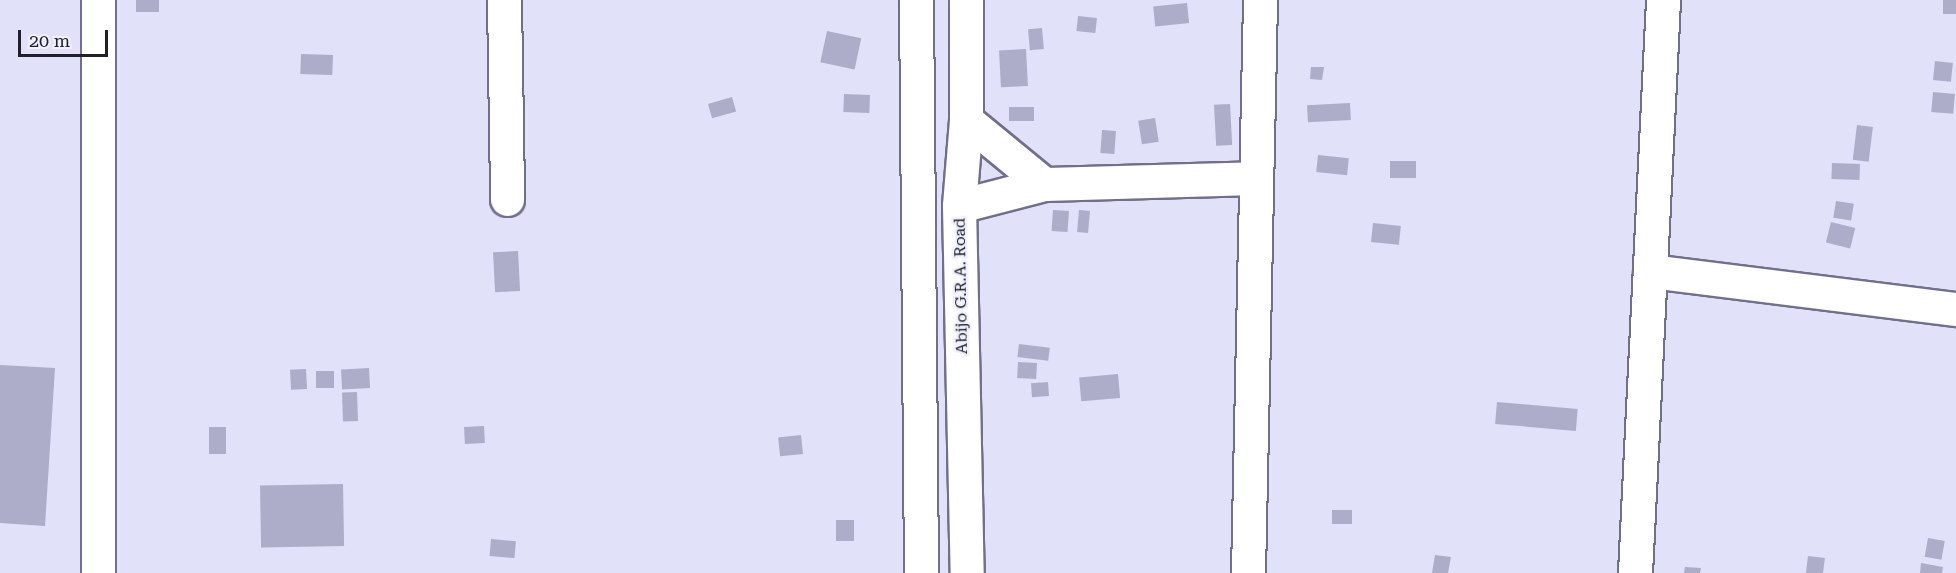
<!DOCTYPE html>
<html>
<head>
<meta charset="utf-8">
<style>
  body { margin:0 }
  #map { position:relative; width:1956px; height:573px; overflow:hidden; background:#e1e1fa; font-family:"Roboto Serif",serif }
  div>[style] { position:absolute }
  [style*='--x'] { left:calc(var(--x)*1px); top:calc(var(--y)*1px); width:calc(var(--w)*1px); rotate:calc(var(--a)*1deg) }
  .building>* { inset:0; background:#adacc9; transform-origin:0 0 }
  .roads { filter:drop-shadow(2px 0 #71708b) drop-shadow(-2px 0 #71708b) drop-shadow(0 2px #71708b) drop-shadow(0 -2px #71708b) }
  .street>* { height:33px; margin:-16.5px; padding:0 16.5px; transform-origin:16.5px; border-radius:16.5px; background:#fff }
  span { translate:-50% -50%; white-space:nowrap; text-align:center; line-height:1.15; -webkit-text-stroke:5px #f0f0fc; paint-order:stroke }
  .street-label { font-size:16px; color:#20202b }
  .scale { position:absolute; left:18px; top:30px; width:90px; height:27px; box-sizing:border-box; border:3px solid #20202b; border-top:0; padding-left:8px; font-size:18px; line-height:21px; white-space:nowrap; color:#20202b; -webkit-text-stroke:4px #f0f0fc; paint-order:stroke }
</style>
</head>
<body>
<div id="map">
  <div class="building">
    <div style="left:136px;top:0;width:23px;height:12px"></div>
    <div style="left:1943px;top:0;width:13px;height:14px"></div>
    <div style="left:1187px;top:3px;width:20px;height:34px;rotate:84deg"></div>
    <div style="left:1078px;top:16px;width:19px;height:15px;rotate:6deg"></div>
    <div style="left:1042px;top:28px;width:21px;height:14px;rotate:85deg"></div>
    <div style="left:827px;top:31px;width:35px;height:32px;rotate:12deg"></div>
    <div style="left:1026px;top:49px;width:37px;height:27px;rotate:87deg"></div>
    <div style="left:301px;top:54px;width:32px;height:20px;rotate:2deg"></div>
    <div style="left:1935px;top:61px;width:18px;height:19px;rotate:6deg"></div>
    <div style="clip-path:polygon(1311px 67px,1324px 67px,1322px 80px,1310px 79px)"></div>
    <div style="left:1933px;top:92px;width:22px;height:20px;rotate:5deg"></div>
    <div style="left:844px;top:94px;width:26px;height:18px;rotate:2deg"></div>
    <div style="left:732px;top:97px;width:15px;height:25px;rotate:74deg"></div>
    <div style="left:1350px;top:103px;width:17px;height:43px;rotate:87deg"></div>
    <div style="left:1230px;top:104px;width:41px;height:16px;rotate:87deg"></div>
    <div style="left:1009px;top:107px;width:25px;height:14px"></div>
    <div style="left:1155px;top:118px;width:24px;height:17px;rotate:81deg"></div>
    <div style="left:1857px;top:125px;width:16px;height:35px;rotate:7deg"></div>
    <div style="left:1102px;top:130px;width:14px;height:23px;rotate:4deg"></div>
    <div style="left:1318px;top:155px;width:31px;height:17px;rotate:6deg"></div>
    <div style="left:1390px;top:161px;width:26px;height:17px"></div>
    <div style="left:1832px;top:163px;width:28px;height:16px;rotate:2deg"></div>
    <div style="left:1836px;top:201px;width:18px;height:17px;rotate:9deg"></div>
    <div style="left:1053px;top:210px;width:16px;height:21px;rotate:4deg"></div>
    <div style="left:1079px;top:210px;width:11px;height:22px;rotate:5deg"></div>
    <div style="left:1831px;top:222px;width:25px;height:21px;rotate:14deg"></div>
    <div style="left:1373px;top:223px;width:28px;height:19px;rotate:6deg"></div>
    <div style="left:518px;top:251px;width:40px;height:25px;rotate:87deg"></div>
    <div style="left:1019px;top:344px;width:31px;height:13px;rotate:7deg"></div>
    <div style="left:1018px;top:362px;width:19px;height:16px;rotate:3deg"></div>
    <div style="clip-path:polygon(0 365px,55px 368px,45px 526px,0 523px)"></div>
    <div style="left:369px;top:368px;width:20px;height:28px;rotate:87deg"></div>
    <div style="left:306px;top:369px;width:20px;height:16px;rotate:87deg"></div>
    <div style="left:334px;top:371px;width:17px;height:18px;rotate:90deg"></div>
    <div style="left:1118px;top:374px;width:24px;height:39px;rotate:85deg"></div>
    <div style="left:1048px;top:382px;width:14px;height:17px;rotate:86deg"></div>
    <div style="left:357px;top:392px;width:29px;height:15px;rotate:88deg"></div>
    <div style="left:1497px;top:402px;width:81px;height:22px;rotate:5deg"></div>
    <div style="left:484px;top:426px;width:17px;height:20px;rotate:87deg"></div>
    <div style="left:209px;top:427px;width:17px;height:27px"></div>
    <div style="left:801px;top:435px;width:19px;height:23px;rotate:84deg"></div>
    <div style="left:343px;top:484px;width:62px;height:83px;rotate:89deg"></div>
    <div style="left:1332px;top:510px;width:20px;height:14px"></div>
    <div style="left:836px;top:520px;width:18px;height:21px"></div>
    <div style="left:1928px;top:538px;width:17px;height:19px;rotate:10deg"></div>
    <div style="left:491px;top:539px;width:25px;height:17px;rotate:5deg"></div>
    <div style="clip-path:polygon(1435px 555px,1451px 557px,1448px 573px,1432px 573px)"></div>
    <div style="left:1808px;top:556px;width:17px;height:17px;rotate:7deg"></div>
    <div style="clip-path:polygon(1921px 563px,1943px 567px,1942px 573px,1920px 573px)"></div>
    <div style="clip-path:polygon(1685px 567px,1701px 568px,1700px 573px,1684px 573px)"></div>
  </div>
  <div class="roads">
    <div class="street">
      <div style="--x:504;--y:0;--w:199;--a:89.1"></div>
      <div style="--x:916;--y:0;--w:573;--a:89.5"></div>
      <div style="--x:966;--y:0;--w:120;--a:90"></div>
      <div style="--x:966;--y:120;--w:86;--a:94.7"></div>
      <div style="--x:959;--y:206;--w:367;--a:88.8"></div>
      <div style="--x:966;--y:120;--w:101;--a:39.4"></div>
      <div style="--x:959;--y:206;--w:88;--a:-14.5"></div>
      <div style="--x:1044;--y:184;--w:212;--a:-1.6"></div>
      <div style="--x:1650;--y:271;--w:308;--a:7.1"></div>
      <div style="--x:98;--y:573;--w:573;--a:-90"></div>
      <div style="--x:1248;--y:573;--w:573;--a:-88.8"></div>
      <div style="--x:1635;--y:573;--w:574;--a:-87.2"></div>
    </div>
  </div>
  <div class="street-label">
    <span style="left:961px;top:286px;rotate:-91deg">Abijo G.R.A. Road</span>
  </div>
  <div class="scale">20 m</div>
</div>
</body>
</html>
